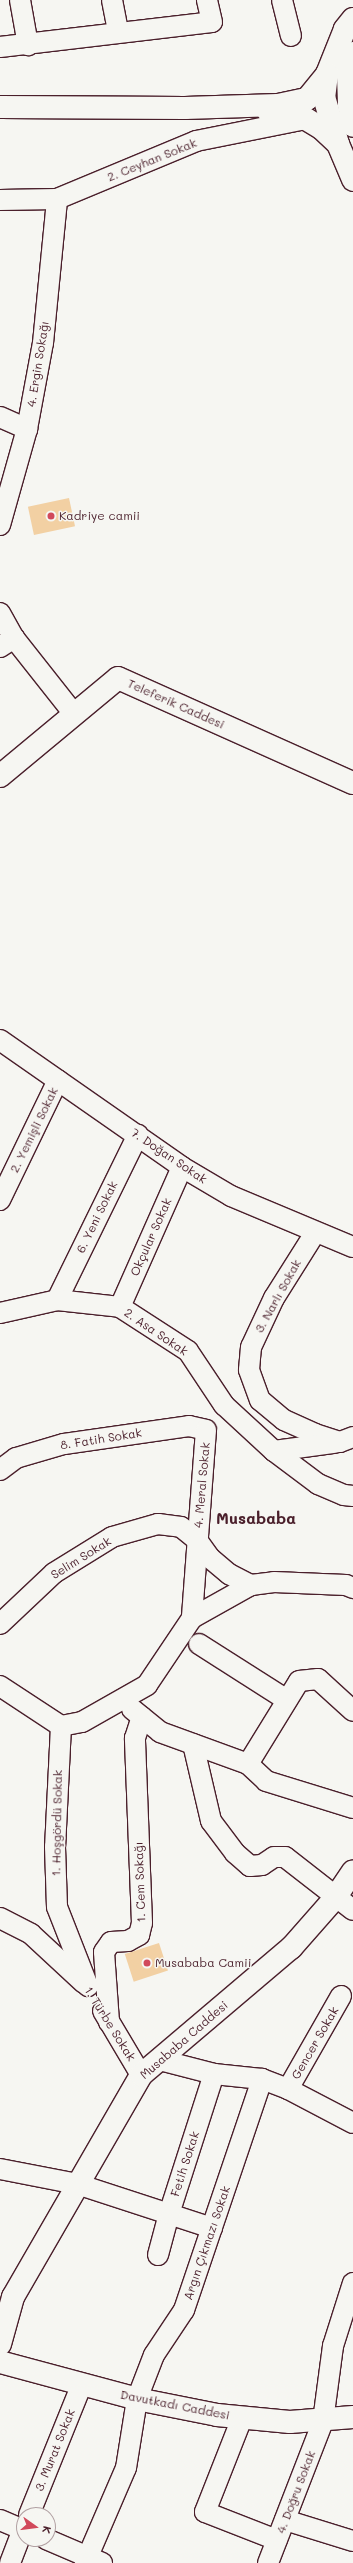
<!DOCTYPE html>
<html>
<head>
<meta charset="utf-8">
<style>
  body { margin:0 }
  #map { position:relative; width:353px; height:2563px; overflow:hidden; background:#f6f6f2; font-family:Mali,sans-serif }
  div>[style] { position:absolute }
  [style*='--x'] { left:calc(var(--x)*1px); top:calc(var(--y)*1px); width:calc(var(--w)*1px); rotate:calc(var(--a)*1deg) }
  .building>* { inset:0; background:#f2d0a3; transform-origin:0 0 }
  .roads { filter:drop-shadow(1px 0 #4a1f2b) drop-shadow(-1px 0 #4a1f2b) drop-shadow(0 1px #4a1f2b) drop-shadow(0 -1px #4a1f2b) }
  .minor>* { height:20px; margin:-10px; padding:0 10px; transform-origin:10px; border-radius:10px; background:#f6f6f2 }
  .major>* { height:22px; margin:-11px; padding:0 11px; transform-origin:11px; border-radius:11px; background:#f6f6f2 }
  .dots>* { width:11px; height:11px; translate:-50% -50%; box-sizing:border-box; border:2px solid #f6f6f2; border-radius:50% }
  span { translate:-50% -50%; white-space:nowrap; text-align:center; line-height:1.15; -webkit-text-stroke:3px #f6f6f2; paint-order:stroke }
  .street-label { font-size:12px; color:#4a1f2b }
  .poi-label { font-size:12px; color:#4a1f2b }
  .left { translate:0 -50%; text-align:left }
  .district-label { font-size:16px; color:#4a1f2b; font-weight:700 }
  .north { position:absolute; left:16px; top:2507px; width:40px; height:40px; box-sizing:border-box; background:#f6f6f2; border:1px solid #b1a0a2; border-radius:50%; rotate:104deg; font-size:11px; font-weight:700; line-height:16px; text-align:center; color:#4a1f2b }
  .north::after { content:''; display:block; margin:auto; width:14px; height:18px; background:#d1495b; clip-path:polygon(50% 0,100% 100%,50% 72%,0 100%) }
</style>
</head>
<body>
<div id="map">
  <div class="building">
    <div style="left:69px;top:498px;width:29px;height:42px;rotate:78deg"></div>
    <div style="left:159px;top:1943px;width:29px;height:36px;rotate:72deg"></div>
  </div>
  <div class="roads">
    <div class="minor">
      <div style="--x:20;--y:0;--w:46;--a:79.9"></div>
      <div style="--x:112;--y:0;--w:33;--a:79"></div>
      <div style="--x:282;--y:0;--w:37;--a:76"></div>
      <div style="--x:0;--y:47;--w:213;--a:-6.7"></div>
      <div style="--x:212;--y:22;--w:23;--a:-103"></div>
      <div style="--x:0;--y:200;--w:57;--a:-1"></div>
      <div style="--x:57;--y:199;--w:151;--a:-22.6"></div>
      <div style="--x:196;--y:141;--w:112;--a:-11.3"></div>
      <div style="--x:0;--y:417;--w:30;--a:24"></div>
      <div style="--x:0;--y:525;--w:100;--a:-74.3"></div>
      <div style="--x:27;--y:429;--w:87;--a:-79.5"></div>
      <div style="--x:43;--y:343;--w:145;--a:-84.4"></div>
      <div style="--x:0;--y:613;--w:29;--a:61"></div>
      <div style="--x:14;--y:638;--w:97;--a:51.7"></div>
      <div style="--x:0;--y:647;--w:17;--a:-33"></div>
      <div style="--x:0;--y:1040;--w:222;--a:34.9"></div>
      <div style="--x:182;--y:1167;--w:57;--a:30.6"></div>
      <div style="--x:231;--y:1196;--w:132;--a:22.7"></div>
      <div style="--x:0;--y:1200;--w:133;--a:-64.2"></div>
      <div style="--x:315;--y:1233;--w:77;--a:122.2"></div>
      <div style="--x:274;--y:1298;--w:54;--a:115.1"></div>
      <div style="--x:251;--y:1347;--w:23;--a:95"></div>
      <div style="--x:249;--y:1370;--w:32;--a:70"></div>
      <div style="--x:260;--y:1400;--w:31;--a:40"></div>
      <div style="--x:284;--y:1420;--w:34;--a:24"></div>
      <div style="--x:315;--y:1434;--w:26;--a:18"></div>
      <div style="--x:340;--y:1442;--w:14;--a:-21"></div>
      <div style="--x:57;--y:1300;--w:184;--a:-63.9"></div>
      <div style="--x:120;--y:1307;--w:153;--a:-66.1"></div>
      <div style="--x:0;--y:1313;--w:58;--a:-12.8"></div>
      <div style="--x:57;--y:1300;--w:63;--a:6.3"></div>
      <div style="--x:120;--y:1307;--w:81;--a:32.9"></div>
      <div style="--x:188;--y:1351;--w:65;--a:56.3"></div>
      <div style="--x:224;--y:1405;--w:68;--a:42.6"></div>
      <div style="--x:274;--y:1451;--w:55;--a:36.9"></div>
      <div style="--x:318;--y:1484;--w:28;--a:23"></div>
      <div style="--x:344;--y:1495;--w:9;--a:6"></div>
      <div style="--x:274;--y:1451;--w:61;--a:-7.6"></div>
      <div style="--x:0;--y:1470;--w:20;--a:-37"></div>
      <div style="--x:16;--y:1458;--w:50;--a:-16.3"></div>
      <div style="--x:64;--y:1444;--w:126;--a:-8.2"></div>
      <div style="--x:189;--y:1426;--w:17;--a:13"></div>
      <div style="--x:206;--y:1430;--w:189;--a:94.3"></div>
      <div style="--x:0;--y:1624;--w:74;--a:-43.4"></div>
      <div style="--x:54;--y:1573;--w:68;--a:-31.8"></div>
      <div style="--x:112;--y:1537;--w:48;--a:-15.8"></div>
      <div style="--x:158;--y:1524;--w:23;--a:7"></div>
      <div style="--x:181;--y:1527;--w:21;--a:39"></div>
      <div style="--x:197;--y:1540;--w:22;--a:54"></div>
      <div style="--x:210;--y:1558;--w:25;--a:40"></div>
      <div style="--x:229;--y:1574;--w:25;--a:27"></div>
      <div style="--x:199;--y:1644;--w:104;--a:32.5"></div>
      <div style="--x:0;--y:1686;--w:73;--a:33.3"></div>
      <div style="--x:132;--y:1709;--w:36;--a:39"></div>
      <div style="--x:160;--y:1732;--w:94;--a:20"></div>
      <div style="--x:248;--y:1764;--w:25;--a:43"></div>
      <div style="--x:266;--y:1781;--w:91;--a:17.2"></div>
      <div style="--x:61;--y:1726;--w:21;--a:-11"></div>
      <div style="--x:82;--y:1722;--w:75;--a:-29.6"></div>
      <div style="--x:147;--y:1685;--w:81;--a:-56.1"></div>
      <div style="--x:192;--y:1618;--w:68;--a:-29.2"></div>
      <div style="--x:251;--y:1585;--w:23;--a:-7"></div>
      <div style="--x:274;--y:1582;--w:72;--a:2.4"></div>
      <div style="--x:346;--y:1585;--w:8;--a:23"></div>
      <div style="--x:61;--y:1726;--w:121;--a:92.8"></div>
      <div style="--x:55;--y:1847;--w:60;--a:88.1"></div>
      <div style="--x:57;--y:1907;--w:85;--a:68.6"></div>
      <div style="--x:193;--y:1744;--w:79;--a:76.8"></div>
      <div style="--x:211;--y:1821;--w:40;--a:53"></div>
      <div style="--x:235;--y:1853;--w:20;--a:41"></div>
      <div style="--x:250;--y:1866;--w:12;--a:-5"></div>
      <div style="--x:262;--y:1865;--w:14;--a:-34"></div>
      <div style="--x:274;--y:1857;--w:11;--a:0"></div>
      <div style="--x:285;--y:1857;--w:86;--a:37.9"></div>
      <div style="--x:248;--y:1764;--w:97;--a:-58.4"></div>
      <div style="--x:299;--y:1681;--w:19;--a:-6"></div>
      <div style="--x:318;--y:1679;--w:47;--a:42.4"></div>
      <div style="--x:0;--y:1918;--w:35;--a:27"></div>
      <div style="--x:31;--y:1934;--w:72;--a:42.8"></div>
      <div style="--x:103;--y:2011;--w:74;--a:59.3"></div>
      <div style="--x:109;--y:2022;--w:70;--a:-94.1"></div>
      <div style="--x:104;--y:1952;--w:12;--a:-55"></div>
      <div style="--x:111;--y:1942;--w:17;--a:-3"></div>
      <div style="--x:128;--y:1941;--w:13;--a:-29"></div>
      <div style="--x:139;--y:1935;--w:12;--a:-76"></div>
      <div style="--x:142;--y:1923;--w:185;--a:-92.2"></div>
      <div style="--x:135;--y:1738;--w:22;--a:-72"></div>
      <div style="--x:160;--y:2060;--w:56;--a:14.5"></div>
      <div style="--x:214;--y:2074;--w:48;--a:5.9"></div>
      <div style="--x:262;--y:2079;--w:28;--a:21"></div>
      <div style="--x:288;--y:2089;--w:73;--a:27.6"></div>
      <div style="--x:288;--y:2089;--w:107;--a:-60.3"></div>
      <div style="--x:0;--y:2169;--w:78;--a:11"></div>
      <div style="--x:77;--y:2184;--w:142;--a:18.1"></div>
      <div style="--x:158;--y:2255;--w:42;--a:-75"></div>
      <div style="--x:169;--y:2214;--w:147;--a:-72.2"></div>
      <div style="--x:242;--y:2418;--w:101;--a:111.5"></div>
      <div style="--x:205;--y:2512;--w:77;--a:21.3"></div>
      <div style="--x:29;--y:2515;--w:141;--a:-68"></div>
      <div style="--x:0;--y:2520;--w:26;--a:23"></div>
      <div style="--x:285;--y:2520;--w:71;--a:17.2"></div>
      <div style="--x:46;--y:2539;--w:61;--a:23.2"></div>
      <div style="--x:10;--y:2563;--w:39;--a:-69"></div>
      <div style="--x:85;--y:2563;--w:103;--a:-66.7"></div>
      <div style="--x:126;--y:2468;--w:70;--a:-80.9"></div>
      <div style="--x:137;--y:2399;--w:47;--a:-68.9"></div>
      <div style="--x:154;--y:2355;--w:54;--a:-56.3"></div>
      <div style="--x:184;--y:2310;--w:244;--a:-71.3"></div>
      <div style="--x:268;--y:2563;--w:152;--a:-68.8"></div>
      <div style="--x:323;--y:2421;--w:76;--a:-82.4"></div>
      <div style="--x:333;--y:2346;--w:66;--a:-72.4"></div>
    </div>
    <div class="major">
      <div style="--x:353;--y:19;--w:13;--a:129"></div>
      <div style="--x:345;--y:29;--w:48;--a:111.8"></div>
      <div style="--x:327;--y:74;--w:23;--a:97"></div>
      <div style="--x:324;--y:97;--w:49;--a:73.4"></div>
      <div style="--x:338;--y:144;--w:39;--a:67"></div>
      <div style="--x:353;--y:53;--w:23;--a:103"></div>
      <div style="--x:348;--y:75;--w:30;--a:88"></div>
      <div style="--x:349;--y:105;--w:21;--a:79"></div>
      <div style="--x:0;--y:107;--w:185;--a:0.3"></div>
      <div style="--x:185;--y:108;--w:93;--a:-1.8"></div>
      <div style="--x:278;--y:105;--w:30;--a:-12"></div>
      <div style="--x:307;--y:99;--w:32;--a:-51"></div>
      <div style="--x:268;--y:111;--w:39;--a:12"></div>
      <div style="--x:306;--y:119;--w:17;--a:31"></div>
      <div style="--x:321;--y:128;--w:23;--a:43"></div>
      <div style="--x:0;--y:776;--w:153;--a:-39.7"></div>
      <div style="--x:118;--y:678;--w:257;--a:24.1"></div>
      <div style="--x:0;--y:2344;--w:49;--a:-74.5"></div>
      <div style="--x:13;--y:2297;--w:256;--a:-60"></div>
      <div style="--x:141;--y:2075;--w:197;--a:-40.3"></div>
      <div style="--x:291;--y:1948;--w:67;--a:-48.7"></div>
      <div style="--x:335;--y:1898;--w:32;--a:-56"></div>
      <div style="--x:0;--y:2362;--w:142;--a:15.1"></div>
      <div style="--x:137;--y:2399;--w:82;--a:11.3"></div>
      <div style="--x:217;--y:2415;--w:73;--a:5.5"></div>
      <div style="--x:290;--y:2422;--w:63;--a:-4.5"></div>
    </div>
  </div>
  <div class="dots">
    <div style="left:51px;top:516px;background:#d1495b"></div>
    <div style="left:147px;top:1963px;background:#d1495b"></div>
  </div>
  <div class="street-label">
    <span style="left:152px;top:160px;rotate:-22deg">2. Ceyhan Sokak</span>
    <span style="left:38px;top:364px;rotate:-81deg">4. Ergin Sokağı</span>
    <span style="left:176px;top:704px;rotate:24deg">Teleferik Caddesi</span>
    <span style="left:34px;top:1130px;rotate:-64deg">2. Yemişli Sokak</span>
    <span style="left:169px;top:1156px;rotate:34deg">7. Doğan Sokak</span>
    <span style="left:97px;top:1217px;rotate:-64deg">6. Yeni Sokak</span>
    <span style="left:151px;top:1237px;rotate:-66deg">Okçular Sokak</span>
    <span style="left:278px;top:1296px;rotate:-61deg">3. Narlı Sokak</span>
    <span style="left:156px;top:1332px;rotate:34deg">2. Asa Sokak</span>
    <span style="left:101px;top:1439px;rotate:-9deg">8. Fatih Sokak</span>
    <span style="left:202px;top:1485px;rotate:-85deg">4. Meral Sokak</span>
    <span style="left:81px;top:1558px;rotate:-32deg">Selim Sokak</span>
    <span style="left:57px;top:1823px;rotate:-89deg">1. Hoşgördü Sokak</span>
    <span style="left:140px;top:1882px;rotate:-92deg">1. Cem Sokağı</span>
    <span style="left:110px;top:2024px;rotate:58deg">1. Türbe Sokak</span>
    <span style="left:184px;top:2040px;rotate:-41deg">Musababa Caddesi</span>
    <span style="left:315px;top:2043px;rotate:-60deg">Gencer Sokak</span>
    <span style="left:185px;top:2164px;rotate:-72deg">Fetih Sokak</span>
    <span style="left:207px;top:2243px;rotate:-71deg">Argın Çıkmazı Sokak</span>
    <span style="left:175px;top:2405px;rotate:11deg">Davutkadı Caddesi</span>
    <span style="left:55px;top:2450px;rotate:-68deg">3. Murat Sokak</span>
    <span style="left:296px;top:2492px;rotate:-69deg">4. Doğru Sokak</span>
  </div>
  <div class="poi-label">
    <span class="left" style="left:59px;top:516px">Kadriye camii</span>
    <span class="left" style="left:155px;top:1963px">Musababa Camii</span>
  </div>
  <div class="district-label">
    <span style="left:256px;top:1518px">Musababa</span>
  </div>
  <div class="north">K</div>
</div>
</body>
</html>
